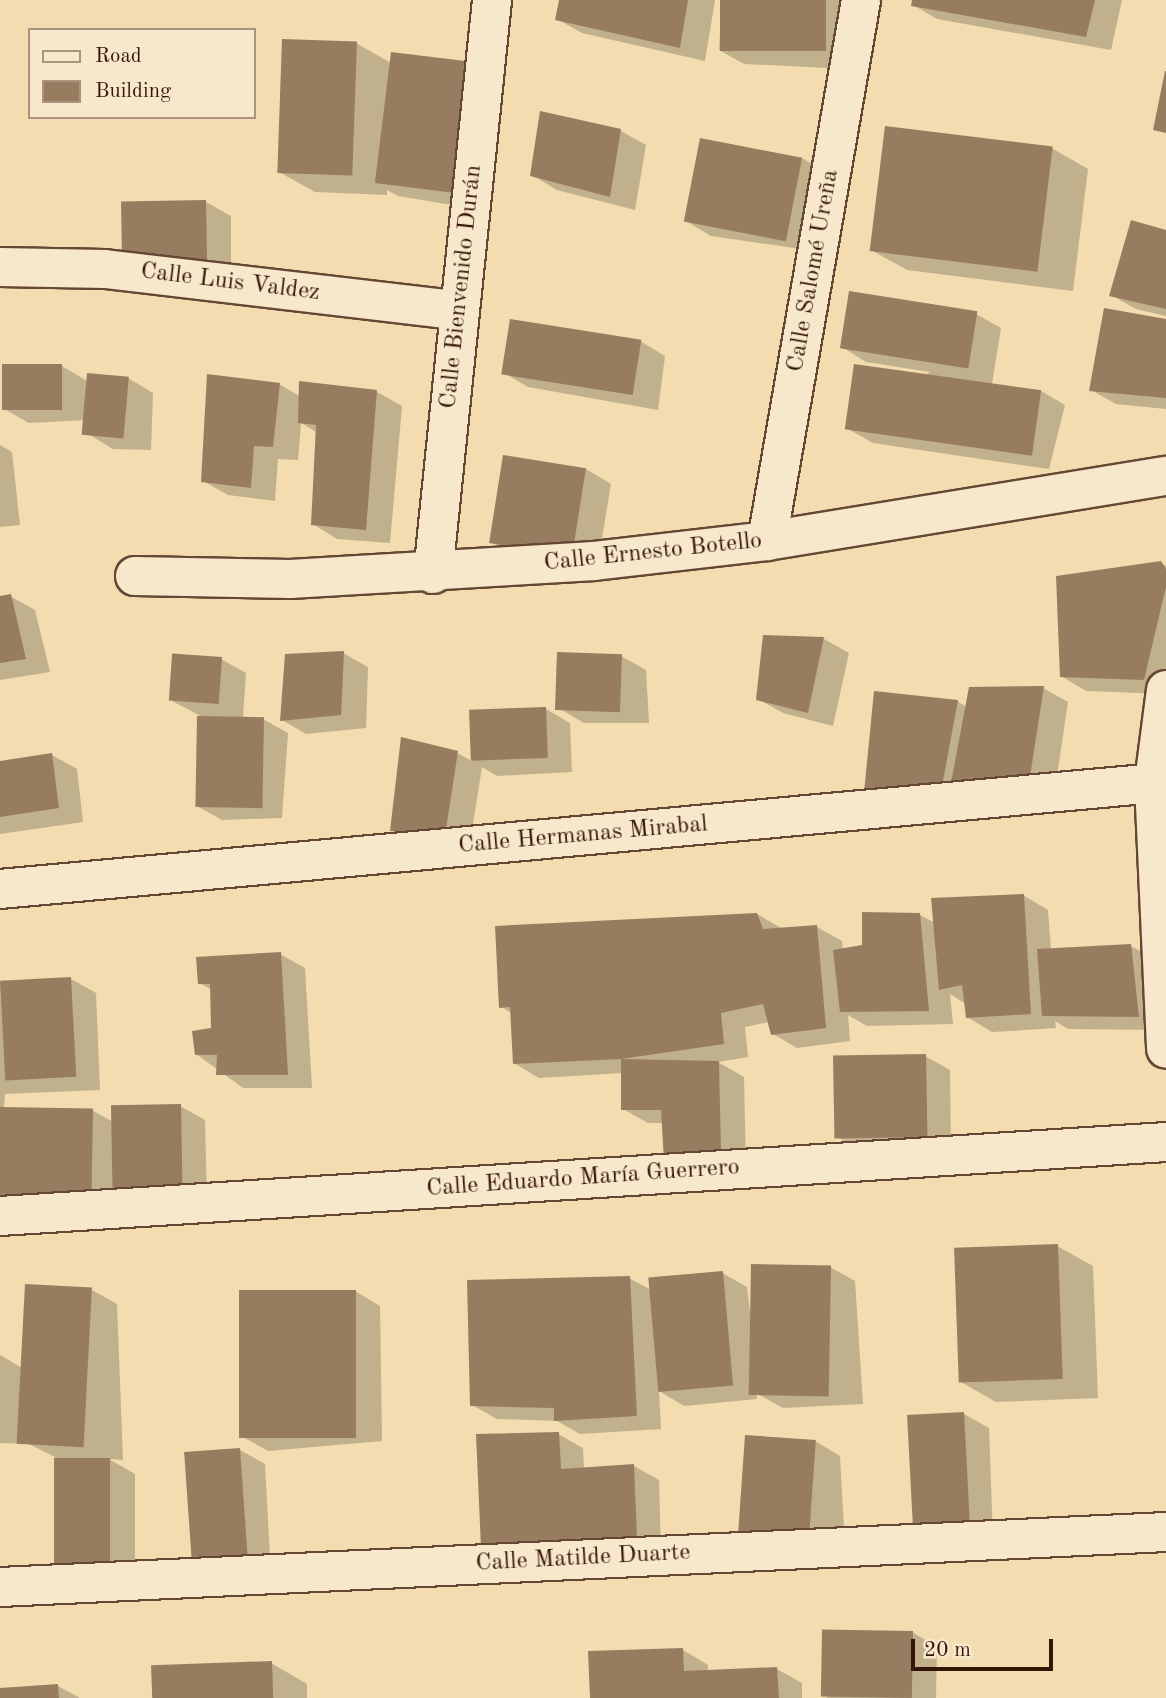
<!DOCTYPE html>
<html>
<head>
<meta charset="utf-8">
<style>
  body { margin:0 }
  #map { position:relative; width:1166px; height:1698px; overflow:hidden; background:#f2dcb0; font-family:"Old Standard TT",serif }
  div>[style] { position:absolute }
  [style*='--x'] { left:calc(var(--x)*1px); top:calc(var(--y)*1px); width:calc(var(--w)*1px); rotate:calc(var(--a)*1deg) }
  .shadow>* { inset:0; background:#0003 }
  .building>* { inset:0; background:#987c60; transform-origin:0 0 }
  .roads { filter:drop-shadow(2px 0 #654733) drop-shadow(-2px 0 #654733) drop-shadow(0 2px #654733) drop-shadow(0 -2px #654733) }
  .minor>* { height:38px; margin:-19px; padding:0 19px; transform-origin:19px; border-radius:19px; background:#f7e8cc }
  span { translate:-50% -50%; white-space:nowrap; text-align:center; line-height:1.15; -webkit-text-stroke:5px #f7e8cc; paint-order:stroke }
  .street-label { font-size:24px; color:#361509 }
  .legend { position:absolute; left:28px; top:28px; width:228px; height:91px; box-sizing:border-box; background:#f7e8cc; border:2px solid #aa947e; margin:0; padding:9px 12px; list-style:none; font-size:21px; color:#361509 }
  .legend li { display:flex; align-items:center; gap:14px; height:35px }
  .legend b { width:35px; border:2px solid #aa947e }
  .scale { position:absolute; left:911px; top:1639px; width:142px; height:32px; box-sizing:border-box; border:4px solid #361509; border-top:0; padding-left:9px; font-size:21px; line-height:24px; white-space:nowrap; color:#361509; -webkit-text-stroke:5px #f7e8cc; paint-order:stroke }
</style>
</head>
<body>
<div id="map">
  <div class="shadow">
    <div style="clip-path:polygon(560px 0,715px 0,705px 61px,582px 33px,557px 19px)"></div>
    <div style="clip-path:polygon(722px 0,851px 0,848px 69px,744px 64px,719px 50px)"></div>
    <div style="clip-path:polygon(914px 0,1122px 0,1111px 50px,937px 19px,913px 5px)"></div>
    <div style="clip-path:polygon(356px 43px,391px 63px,482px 210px,398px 196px,387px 190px,387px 195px,315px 192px,279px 172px)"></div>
    <div style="clip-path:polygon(541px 113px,621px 131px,646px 145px,635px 210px,557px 190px,532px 175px)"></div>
    <div style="clip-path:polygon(886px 128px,1053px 149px,1088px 169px,1073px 291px,907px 270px,871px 250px)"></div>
    <div style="clip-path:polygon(702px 140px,802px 158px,827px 173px,815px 251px,711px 236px,686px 221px)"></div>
    <div style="clip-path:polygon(206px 202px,231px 216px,231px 292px,148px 293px)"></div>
    <div style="clip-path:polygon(1166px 232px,1166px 316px,1136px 309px,1111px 295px)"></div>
    <div style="clip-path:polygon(976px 314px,1001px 328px,992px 384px,1041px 391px,1065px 405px,1049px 469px,873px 443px,848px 429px,930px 372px,866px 362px,842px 347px)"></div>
    <div style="clip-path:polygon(1166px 321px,1166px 409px,1116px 404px,1091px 390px)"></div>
    <div style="clip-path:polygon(640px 341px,665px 356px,658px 410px,528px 387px,504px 373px)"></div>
    <div style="clip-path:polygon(62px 366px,89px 382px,128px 378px,153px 393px,151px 450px,113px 449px,88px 434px,88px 420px,29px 423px,4px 409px)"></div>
    <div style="clip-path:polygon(279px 384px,301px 397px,377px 392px,402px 406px,390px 543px,337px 539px,313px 524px,318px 433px,301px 423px,298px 460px,278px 459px,275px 501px,228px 495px,203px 481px)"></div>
    <div style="clip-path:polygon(0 445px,12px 452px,20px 525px,0 527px)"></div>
    <div style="clip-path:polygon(505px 457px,586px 469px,611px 484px,598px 562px,516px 556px,492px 542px)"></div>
    <div style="clip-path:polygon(1160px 562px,1166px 566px,1166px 694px,1086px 691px,1061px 676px)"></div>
    <div style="clip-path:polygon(10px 596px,35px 610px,50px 672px,0 680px,0 598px)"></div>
    <div style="clip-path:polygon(764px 637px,824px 639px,849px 653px,833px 726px,783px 713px,758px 699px)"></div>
    <div style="clip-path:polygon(343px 653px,368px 667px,366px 728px,306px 734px,282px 720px)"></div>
    <div style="clip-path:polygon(621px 656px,646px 670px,649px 723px,584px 723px,560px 709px)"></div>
    <div style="clip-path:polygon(221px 659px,246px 673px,243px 718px,263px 719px,288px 733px,282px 818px,222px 820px,197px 806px,199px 715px,172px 701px)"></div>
    <div style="clip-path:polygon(1043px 688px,1068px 702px,1054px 796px,890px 806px,957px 701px,967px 707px)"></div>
    <div style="clip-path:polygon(546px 709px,570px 723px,572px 772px,497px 776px,482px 767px,469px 849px,417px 844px,392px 830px,457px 753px,472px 761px)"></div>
    <div style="clip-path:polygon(52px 755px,77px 769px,83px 822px,0 834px,0 762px)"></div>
    <div style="clip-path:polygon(1023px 895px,1048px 910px,1051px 950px,1131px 946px,1156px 960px,1163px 1030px,1068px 1029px,1055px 1021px,1056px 1028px,992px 1032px,967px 1017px,966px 1004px,950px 994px,953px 1024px,867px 1026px,848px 1015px,850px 1041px,797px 1048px,773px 1034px,769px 1022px,745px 1027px,748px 1057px,718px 1062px,744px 1077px,746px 1167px,664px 1123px,648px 1123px,623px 1109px,623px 1073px,539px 1078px,514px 1063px,512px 1013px,501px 1007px,757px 914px,783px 929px,817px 927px,842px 941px,843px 950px,864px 947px,920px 915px,935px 923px)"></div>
    <div style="clip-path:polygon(280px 954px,305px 968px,312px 1088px,243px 1088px,196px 1054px,213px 1030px,212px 990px,199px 983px)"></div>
    <div style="clip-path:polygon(71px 979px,96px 993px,100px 1090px,5px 1094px,4px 1109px,92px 1110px,113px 1122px,180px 1106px,205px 1120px,207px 1201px,0 1211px,0 982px)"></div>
    <div style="clip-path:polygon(925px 1056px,950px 1070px,951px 1150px,864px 1152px,839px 1138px)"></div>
    <div style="clip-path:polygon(1057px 1246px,1093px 1266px,1098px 1398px,996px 1402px,961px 1382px)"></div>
    <div style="clip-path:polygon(830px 1267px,855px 1281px,863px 1404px,783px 1408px,756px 1393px,757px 1399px,684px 1406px,659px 1391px,661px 1429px,580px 1434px,557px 1421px,497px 1419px,472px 1405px,629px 1278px,651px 1290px,722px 1273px,747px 1287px,758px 1375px)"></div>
    <div style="clip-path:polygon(92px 1290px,117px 1304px,123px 1460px,109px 1459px,135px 1474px,135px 1578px,80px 1577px,55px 1563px,55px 1457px,29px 1444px,0 1443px,0 1355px,27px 1371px)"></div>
    <div style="clip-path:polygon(355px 1291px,380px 1306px,382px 1441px,268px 1451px,243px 1437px)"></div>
    <div style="clip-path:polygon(964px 1414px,989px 1428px,993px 1540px,933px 1540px,909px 1417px)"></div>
    <div style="clip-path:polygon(558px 1434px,583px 1448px,584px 1469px,634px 1466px,659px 1480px,661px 1552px,507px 1561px)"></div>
    <div style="clip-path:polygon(815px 1441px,840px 1456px,845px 1546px,774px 1546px)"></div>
    <div style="clip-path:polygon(240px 1450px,265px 1464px,271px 1575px,212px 1575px)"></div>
    <div style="clip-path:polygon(912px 1632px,937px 1647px,936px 1698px,826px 1698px)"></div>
    <div style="clip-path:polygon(683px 1650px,708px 1665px,708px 1672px,777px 1669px,802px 1683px,802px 1698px,591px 1698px)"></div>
    <div style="clip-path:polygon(271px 1663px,307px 1684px,307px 1698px,154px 1698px)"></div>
    <div style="clip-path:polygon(58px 1686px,80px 1698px,0 1698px,0 1690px)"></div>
  </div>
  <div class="building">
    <div style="clip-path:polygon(559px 0,688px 0,680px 48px,555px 20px)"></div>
    <div style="left:720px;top:0;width:106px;height:51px"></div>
    <div style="clip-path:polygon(912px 0,1095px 0,1086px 37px,911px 6px)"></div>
    <div style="left:282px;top:39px;width:75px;height:134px;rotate:2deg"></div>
    <div style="left:391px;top:52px;width:83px;height:132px;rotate:7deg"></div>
    <div style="clip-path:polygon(1165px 71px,1166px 71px,1166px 133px,1153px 130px)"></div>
    <div style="clip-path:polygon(540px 111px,621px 129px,610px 197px,530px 176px)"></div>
    <div style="left:885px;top:126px;width:169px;height:126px;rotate:7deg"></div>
    <div style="left:700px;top:138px;width:104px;height:85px;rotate:11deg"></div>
    <div style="left:206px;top:200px;width:79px;height:85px;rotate:89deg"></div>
    <div style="clip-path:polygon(1131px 220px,1166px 230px,1166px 309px,1109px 296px)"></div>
    <div style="left:849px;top:291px;width:130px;height:58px;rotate:9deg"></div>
    <div style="clip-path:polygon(1104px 308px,1166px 319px,1166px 398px,1089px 391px)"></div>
    <div style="left:510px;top:319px;width:133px;height:56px;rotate:9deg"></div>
    <div style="left:2px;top:364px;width:60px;height:46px"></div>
    <div style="left:854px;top:364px;width:189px;height:66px;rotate:8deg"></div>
    <div style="left:87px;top:373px;width:42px;height:62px;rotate:5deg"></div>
    <div style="clip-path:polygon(207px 374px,280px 383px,273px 447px,254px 446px,251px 488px,201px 482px)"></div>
    <div style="clip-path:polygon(299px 381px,377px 390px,366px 530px,311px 525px,316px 425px,298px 423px)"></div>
    <div style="left:503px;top:455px;width:84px;height:89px;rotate:9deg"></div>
    <div style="clip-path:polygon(1161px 561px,1166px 569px,1166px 587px,1144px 680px,1060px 677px,1056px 576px)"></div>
    <div style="clip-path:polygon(11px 594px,26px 659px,0 663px,0 596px)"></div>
    <div style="clip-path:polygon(763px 635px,824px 637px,808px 713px,756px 700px)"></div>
    <div style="clip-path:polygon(344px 651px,341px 715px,280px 721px,285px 654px)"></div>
    <div style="left:557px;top:652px;width:65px;height:58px;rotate:2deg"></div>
    <div style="left:222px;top:657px;width:47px;height:50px;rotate:94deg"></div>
    <div style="clip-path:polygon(1044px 686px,1029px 783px,951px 783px,969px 687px)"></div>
    <div style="clip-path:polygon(874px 691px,958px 700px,941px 792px,864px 793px)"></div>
    <div style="left:546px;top:707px;width:51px;height:77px;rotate:88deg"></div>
    <div style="left:197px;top:716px;width:67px;height:91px;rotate:1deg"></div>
    <div style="clip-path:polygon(401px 737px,458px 751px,445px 836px,390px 831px)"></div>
    <div style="clip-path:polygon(52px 753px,59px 808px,0 817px,0 761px)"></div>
    <div style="clip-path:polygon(1024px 894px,1031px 1014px,966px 1018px,962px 985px,939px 990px,931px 898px)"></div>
    <div style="clip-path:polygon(862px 912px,920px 913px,929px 1011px,840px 1012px,833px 950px,862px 945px)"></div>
    <div style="clip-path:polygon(757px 913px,763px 929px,817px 925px,826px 1028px,771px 1035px,763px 1004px,721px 1013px,724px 1044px,621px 1059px,513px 1064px,510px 1007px,499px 1008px,495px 926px)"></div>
    <div style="clip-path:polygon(1131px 944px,1139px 1017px,1042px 1016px,1037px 949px)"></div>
    <div style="clip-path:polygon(281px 952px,288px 1075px,216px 1075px,217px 1055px,195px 1055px,192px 1031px,211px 1028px,210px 984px,198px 984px,196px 957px)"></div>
    <div style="left:71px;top:977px;width:100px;height:71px;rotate:87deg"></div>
    <div style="left:926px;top:1054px;width:83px;height:93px;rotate:89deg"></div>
    <div style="clip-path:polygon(621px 1059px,719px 1061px,721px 1154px,664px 1161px,661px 1110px,621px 1110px)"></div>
    <div style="left:181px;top:1104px;width:83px;height:70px;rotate:89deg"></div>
    <div style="left:0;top:1107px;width:93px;height:92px;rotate:1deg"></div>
    <div style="left:1058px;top:1244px;width:135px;height:104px;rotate:88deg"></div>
    <div style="left:751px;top:1264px;width:80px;height:131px;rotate:1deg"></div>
    <div style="left:723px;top:1271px;width:115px;height:75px;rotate:85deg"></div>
    <div style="clip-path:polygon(630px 1276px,637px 1416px,554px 1421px,554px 1408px,470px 1406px,467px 1280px)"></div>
    <div style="left:25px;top:1284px;width:67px;height:160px;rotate:3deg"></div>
    <div style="left:239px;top:1290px;width:117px;height:148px"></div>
    <div style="left:964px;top:1412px;width:114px;height:57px;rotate:87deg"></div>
    <div style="clip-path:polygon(559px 1432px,561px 1469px,634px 1464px,637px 1538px,481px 1548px,476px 1434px)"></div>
    <div style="left:745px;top:1435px;width:71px;height:98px;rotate:4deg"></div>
    <div style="left:240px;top:1448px;width:113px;height:56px;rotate:86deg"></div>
    <div style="left:54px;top:1458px;width:56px;height:106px"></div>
    <div style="left:913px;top:1631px;width:67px;height:91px;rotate:91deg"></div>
    <div style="clip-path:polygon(683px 1648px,684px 1671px,777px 1667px,779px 1698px,590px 1698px,588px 1651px)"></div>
    <div style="left:272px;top:1661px;width:37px;height:121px;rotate:88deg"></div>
    <div style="clip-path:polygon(58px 1684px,59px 1698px,0 1698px,0 1688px)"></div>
  </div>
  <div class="roads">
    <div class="minor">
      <div style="--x:0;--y:267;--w:105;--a:1.1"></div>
      <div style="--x:105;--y:269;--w:357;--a:6.7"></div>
      <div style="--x:767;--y:541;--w:549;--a:-80.14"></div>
      <div style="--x:433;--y:574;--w:577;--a:-84.13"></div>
      <div style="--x:135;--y:576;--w:155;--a:1.1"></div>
      <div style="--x:290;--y:579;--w:305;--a:-3.4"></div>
      <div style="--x:594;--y:561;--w:174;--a:-6.6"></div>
      <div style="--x:767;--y:541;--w:404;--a:-9.3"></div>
      <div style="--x:1166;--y:690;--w:94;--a:97.4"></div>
      <div style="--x:1154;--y:783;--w:266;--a:87.4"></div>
      <div style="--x:0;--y:889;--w:1171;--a:-5.24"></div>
      <div style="--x:0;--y:1216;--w:1168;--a:-3.63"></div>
      <div style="--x:0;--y:1587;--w:1167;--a:-2.7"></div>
    </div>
  </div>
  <div class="street-label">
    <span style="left:814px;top:271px;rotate:-80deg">Calle Salomé Ureña</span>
    <span style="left:230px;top:283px;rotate:7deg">Calle Luis Valdez</span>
    <span style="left:462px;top:287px;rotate:-84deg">Calle Bienvenido Durán</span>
    <span style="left:653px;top:553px;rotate:-6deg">Calle Ernesto Botello</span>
    <span style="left:583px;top:836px;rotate:-5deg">Calle Hermanas Mirabal</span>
    <span style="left:583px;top:1179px;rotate:-4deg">Calle Eduardo María Guerrero</span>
    <span style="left:583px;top:1559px;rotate:-3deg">Calle Matilde Duarte</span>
  </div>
  <ul class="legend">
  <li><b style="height:9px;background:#f7e8cc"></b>Road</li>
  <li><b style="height:19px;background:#987c60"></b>Building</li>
  </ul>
  <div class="scale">20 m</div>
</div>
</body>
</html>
